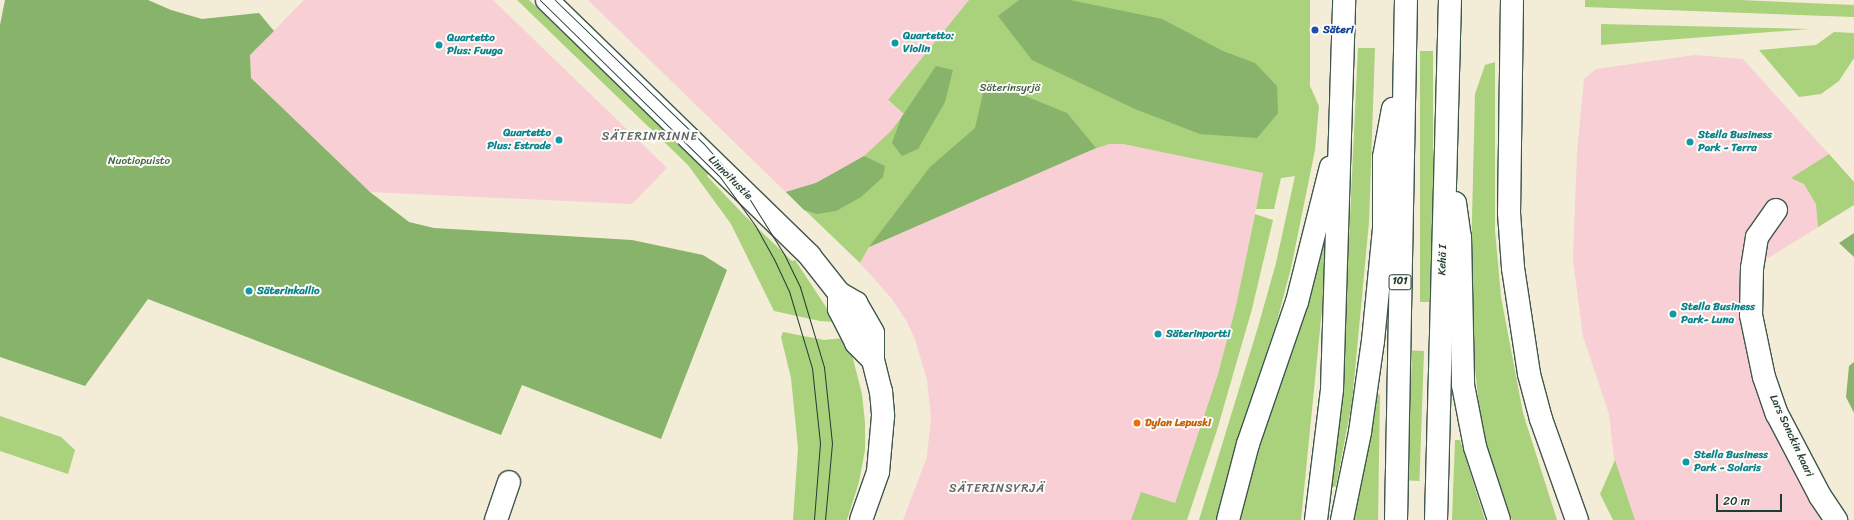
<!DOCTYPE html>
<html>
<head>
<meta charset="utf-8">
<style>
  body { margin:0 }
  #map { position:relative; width:1854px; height:520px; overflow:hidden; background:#f3ecd7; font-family:Sriracha,sans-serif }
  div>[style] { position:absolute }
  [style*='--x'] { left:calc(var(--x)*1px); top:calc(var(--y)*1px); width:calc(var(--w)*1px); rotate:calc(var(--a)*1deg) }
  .built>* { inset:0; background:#f7cfd5 }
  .green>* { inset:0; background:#aad17b; transform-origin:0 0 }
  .forest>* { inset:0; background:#87b36b }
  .roads { filter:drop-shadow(1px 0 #3f574c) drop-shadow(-1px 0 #3f574c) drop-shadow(0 1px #3f574c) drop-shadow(0 -1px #3f574c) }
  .minor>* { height:22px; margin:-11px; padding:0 11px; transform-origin:11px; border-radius:11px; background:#fff }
  .highway>* { height:22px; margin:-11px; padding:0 11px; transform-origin:11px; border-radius:11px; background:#fff }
  .tram>* { height:1px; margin:-0.5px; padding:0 0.5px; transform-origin:0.5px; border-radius:0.5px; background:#1f3d34 }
  .dots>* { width:11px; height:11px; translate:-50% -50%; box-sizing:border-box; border:2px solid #fdfcf7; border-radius:50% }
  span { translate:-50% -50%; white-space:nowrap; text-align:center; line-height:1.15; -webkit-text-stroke:4px #fdfcf7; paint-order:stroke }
  .shield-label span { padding:1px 3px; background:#fdfcf7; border:1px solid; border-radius:3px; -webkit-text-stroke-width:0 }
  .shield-label { font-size:10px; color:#1f3d34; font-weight:700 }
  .transit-label { font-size:11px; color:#164399; font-weight:700 }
  .left { translate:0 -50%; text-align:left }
  .culture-label { font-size:11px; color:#0d838f; font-weight:700 }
  .right { translate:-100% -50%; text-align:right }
  .park-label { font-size:11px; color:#426246 }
  .street-label { font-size:11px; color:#1f3d34 }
  .food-label { font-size:11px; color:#c56008; font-weight:700 }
  .neighbourhood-label { font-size:12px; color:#62676c; letter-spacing:1px }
  .scale { position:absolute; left:1716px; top:494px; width:66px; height:18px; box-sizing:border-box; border:2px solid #1f3d34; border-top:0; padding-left:5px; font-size:12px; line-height:14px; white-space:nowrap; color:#1f3d34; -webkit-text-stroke:3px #fdfcf7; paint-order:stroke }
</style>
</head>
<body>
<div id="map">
  <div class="built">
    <div style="clip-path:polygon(304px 0,493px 0,667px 168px,632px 204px,370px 192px,251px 78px,250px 55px)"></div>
    <div style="clip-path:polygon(588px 0,969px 0,888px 101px,904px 114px,878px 148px,796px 202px)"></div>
    <div style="clip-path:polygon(1695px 55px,1743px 59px,1854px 182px,1854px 205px,1765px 260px,1743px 302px,1825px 520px,1635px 520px,1614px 458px,1609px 414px,1583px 336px,1573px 260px,1577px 153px,1584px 79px,1596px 69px)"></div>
    <div style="clip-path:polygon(1109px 144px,1123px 144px,1263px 173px,1236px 306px,1218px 374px,1169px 520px,903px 520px,927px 457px,931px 417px,927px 380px,915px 339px,906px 320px,892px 299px,860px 263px,869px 247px,1076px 155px)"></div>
  </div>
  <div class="green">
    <div style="clip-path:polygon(517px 0,529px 0,709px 173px,707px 176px,743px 214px,792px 261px,795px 260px,836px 322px,820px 321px,774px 311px,731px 224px,688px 165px)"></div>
    <div style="clip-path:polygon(969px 0,1310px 0,1310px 86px,1319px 106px,1315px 150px,1291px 268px,1277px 321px,1239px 435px,1217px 520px,1199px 520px,1258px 327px,1276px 263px,1295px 176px,1281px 178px,1274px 209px,1256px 209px,1263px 173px,1123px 144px,1109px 144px,1076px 155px,869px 247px,860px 263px,786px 192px,816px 183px,841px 171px,864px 156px,890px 132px,904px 114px,888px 100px)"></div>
    <div style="clip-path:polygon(1585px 0,1740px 0,1854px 5px,1854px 17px,1585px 7px)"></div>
    <div style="clip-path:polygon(1601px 24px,1809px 29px,1601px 45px)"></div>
    <div style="clip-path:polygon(1834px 32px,1854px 33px,1854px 58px,1839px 81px,1821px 94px,1799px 97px,1759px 50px,1816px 45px)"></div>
    <div style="clip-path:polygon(1358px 48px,1375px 48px,1369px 222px,1352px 402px,1336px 486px,1328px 489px,1346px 301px)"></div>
    <div style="left:1420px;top:51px;width:13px;height:251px"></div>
    <div style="clip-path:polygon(1495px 62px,1495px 230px,1501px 297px,1523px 413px,1557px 520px,1512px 520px,1488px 451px,1479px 405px,1472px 342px,1470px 302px,1475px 94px,1485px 65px)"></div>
    <div style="clip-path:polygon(1829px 154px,1854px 182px,1854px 205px,1818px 227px,1816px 204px,1804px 184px,1791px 178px)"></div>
    <div style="clip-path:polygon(1255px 214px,1273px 220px,1252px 309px,1217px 430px,1187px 520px,1131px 520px,1141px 492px,1175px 503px,1218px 374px,1236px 306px)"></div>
    <div style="clip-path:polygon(1322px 234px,1327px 235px,1328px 249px,1301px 520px,1237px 520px)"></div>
    <div style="clip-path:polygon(783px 332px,824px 340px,844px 338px,852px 355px,862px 394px,865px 423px,865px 450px,859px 482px,847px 520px,793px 520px,798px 448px,791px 378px,781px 337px)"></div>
    <div style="left:1424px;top:351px;width:130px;height:12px;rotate:92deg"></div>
    <div style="clip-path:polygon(1380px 394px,1378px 520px,1352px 520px,1375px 397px)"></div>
    <div style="clip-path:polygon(0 416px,61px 437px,75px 450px,68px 474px,0 451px)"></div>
    <div style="clip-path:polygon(1455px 440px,1460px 440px,1485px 520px,1452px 520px)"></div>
    <div style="clip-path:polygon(1615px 460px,1635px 520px,1613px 520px,1600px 494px)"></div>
  </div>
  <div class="forest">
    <div style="clip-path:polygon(5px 0,148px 0,171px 10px,202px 19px,259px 13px,274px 31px,250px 55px,251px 78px,370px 192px,409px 222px,434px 228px,632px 240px,703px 255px,727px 270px,661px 439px,522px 385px,501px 435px,148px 299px,85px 386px,0 357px,0 25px)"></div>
    <div style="clip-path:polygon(1019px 0,1070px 0,1162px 19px,1223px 51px,1255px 63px,1277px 86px,1278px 113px,1257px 138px,1200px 134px,1135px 109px,1032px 60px,998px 16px)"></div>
    <div style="clip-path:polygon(936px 66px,953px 70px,945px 102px,918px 149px,902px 156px,892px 143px,901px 118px)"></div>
    <div style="clip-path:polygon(986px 80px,1067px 113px,1096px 148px,869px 247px,930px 167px,975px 128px)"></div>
    <div style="clip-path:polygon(864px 156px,885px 166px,883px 177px,861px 197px,836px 211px,817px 214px,804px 210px,786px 192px,816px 183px)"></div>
    <div style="clip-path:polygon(1854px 233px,1854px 257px,1839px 243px)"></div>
    <div style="clip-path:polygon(1854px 362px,1854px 413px,1846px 397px,1849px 366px)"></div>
  </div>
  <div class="roads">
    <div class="minor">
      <div style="--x:547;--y:0;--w:366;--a:44.2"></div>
      <div style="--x:809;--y:255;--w:48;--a:51.7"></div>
      <div style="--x:839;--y:293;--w:20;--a:30"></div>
      <div style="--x:856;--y:303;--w:34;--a:60"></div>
      <div style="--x:873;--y:333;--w:27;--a:90"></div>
      <div style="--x:873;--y:360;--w:32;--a:76"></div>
      <div style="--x:881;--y:391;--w:25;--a:85"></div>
      <div style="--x:883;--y:416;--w:56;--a:95.1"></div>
      <div style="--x:878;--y:472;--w:51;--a:109.5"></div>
      <div style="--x:1776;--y:210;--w:33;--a:125"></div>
      <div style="--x:1757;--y:237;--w:31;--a:99"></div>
      <div style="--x:1752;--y:268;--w:47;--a:91.2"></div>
      <div style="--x:1751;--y:315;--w:63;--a:78.2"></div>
      <div style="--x:1764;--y:377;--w:39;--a:71"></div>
      <div style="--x:1777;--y:414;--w:93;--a:62.3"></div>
      <div style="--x:1820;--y:496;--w:29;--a:56"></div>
      <div style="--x:839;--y:293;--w:16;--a:90"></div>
      <div style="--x:839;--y:309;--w:38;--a:63"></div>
      <div style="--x:856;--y:343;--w:24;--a:45"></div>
      <div style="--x:496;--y:520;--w:40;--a:-71.1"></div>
    </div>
    <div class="highway">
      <div style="--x:1512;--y:0;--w:213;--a:90.8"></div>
      <div style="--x:1509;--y:213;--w:55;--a:85.8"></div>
      <div style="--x:1513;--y:268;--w:107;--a:81.4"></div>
      <div style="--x:1529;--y:374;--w:47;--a:75.1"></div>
      <div style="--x:1541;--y:419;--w:107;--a:70.4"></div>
      <div style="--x:1455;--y:203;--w:34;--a:82"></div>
      <div style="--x:1460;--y:237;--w:148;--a:88.8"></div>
      <div style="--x:1463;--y:385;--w:63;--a:79"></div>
      <div style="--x:1475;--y:447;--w:77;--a:71.8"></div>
      <div style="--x:1228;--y:520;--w:79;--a:-75.3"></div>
      <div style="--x:1248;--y:444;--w:150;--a:-71"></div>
      <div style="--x:1297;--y:302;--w:139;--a:-75.9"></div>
      <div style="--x:1316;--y:520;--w:132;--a:-83"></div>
      <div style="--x:1332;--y:389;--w:389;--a:-88.2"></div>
      <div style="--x:1342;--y:520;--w:90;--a:-78.4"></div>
      <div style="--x:1360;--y:432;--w:92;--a:-81.9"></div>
      <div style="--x:1373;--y:341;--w:113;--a:-84.4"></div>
      <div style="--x:1384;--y:229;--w:72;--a:-90"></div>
      <div style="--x:1384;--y:157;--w:49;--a:-79.4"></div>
      <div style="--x:1396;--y:520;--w:520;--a:-88.9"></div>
      <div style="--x:1436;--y:520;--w:520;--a:-88.46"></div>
    </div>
  </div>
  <div class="tram">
    <div style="--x:540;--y:0;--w:252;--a:44.5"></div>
    <div style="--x:720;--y:177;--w:59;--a:53.9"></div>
    <div style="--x:755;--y:225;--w:39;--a:61"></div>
    <div style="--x:774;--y:259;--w:35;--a:65"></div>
    <div style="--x:789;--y:291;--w:80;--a:73.4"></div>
    <div style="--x:812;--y:368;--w:75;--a:83.9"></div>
    <div style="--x:820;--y:443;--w:77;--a:94.5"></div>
    <div style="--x:555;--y:0;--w:207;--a:44"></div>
    <div style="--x:704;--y:144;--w:57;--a:48.5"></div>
    <div style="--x:742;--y:187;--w:79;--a:57.9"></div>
    <div style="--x:784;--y:254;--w:37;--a:64"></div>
    <div style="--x:800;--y:287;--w:84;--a:73.3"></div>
    <div style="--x:824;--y:367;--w:76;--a:84"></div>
    <div style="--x:832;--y:443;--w:77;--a:95.2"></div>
  </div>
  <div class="dots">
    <div style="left:1315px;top:30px;background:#1a4fb4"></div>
    <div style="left:895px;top:43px;background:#0f9aa8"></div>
    <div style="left:439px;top:45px;background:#0f9aa8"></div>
    <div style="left:559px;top:140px;background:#0f9aa8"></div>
    <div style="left:1690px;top:142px;background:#0f9aa8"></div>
    <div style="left:249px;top:291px;background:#0f9aa8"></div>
    <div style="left:1673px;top:314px;background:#0f9aa8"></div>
    <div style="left:1158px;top:334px;background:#0f9aa8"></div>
    <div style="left:1137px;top:423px;background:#e8710a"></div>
    <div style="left:1686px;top:462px;background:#0f9aa8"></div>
  </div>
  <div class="shield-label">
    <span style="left:1400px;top:282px">101</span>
  </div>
  <div class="transit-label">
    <span class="left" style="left:1323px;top:30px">Säteri</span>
  </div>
  <div class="culture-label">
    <span class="left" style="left:903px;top:43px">Quartetto:<br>Violin</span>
    <span class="left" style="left:447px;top:45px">Quartetto<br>Plus: Fuuga</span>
    <span class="right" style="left:551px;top:140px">Quartetto<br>Plus: Estrade</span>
    <span class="left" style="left:1698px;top:142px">Stella Business<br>Park - Terra</span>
    <span class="left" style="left:257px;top:291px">Säterinkallio</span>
    <span class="left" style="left:1681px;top:314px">Stella Business<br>Park- Luna</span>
    <span class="left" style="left:1166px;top:334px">Säterinportti</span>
    <span class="left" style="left:1694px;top:462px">Stella Business<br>Park - Solaris</span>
  </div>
  <div class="park-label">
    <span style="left:1010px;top:88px">Säterinsyrjä</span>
    <span style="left:139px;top:161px">Nuotiopuisto</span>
  </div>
  <div class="street-label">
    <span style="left:730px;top:178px;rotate:45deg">Linnoitustie</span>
    <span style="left:1443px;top:260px;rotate:-88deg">Kehä I</span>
    <span style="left:1791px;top:436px;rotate:65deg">Lars Sonckin kaari</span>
  </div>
  <div class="food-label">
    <span class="left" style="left:1145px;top:423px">Dylan Lepuski</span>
  </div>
  <div class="neighbourhood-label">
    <span style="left:650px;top:137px">SÄTERINRINNE</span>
    <span style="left:997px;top:489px">SÄTERINSYRJÄ</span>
  </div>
  <div class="scale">20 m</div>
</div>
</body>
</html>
